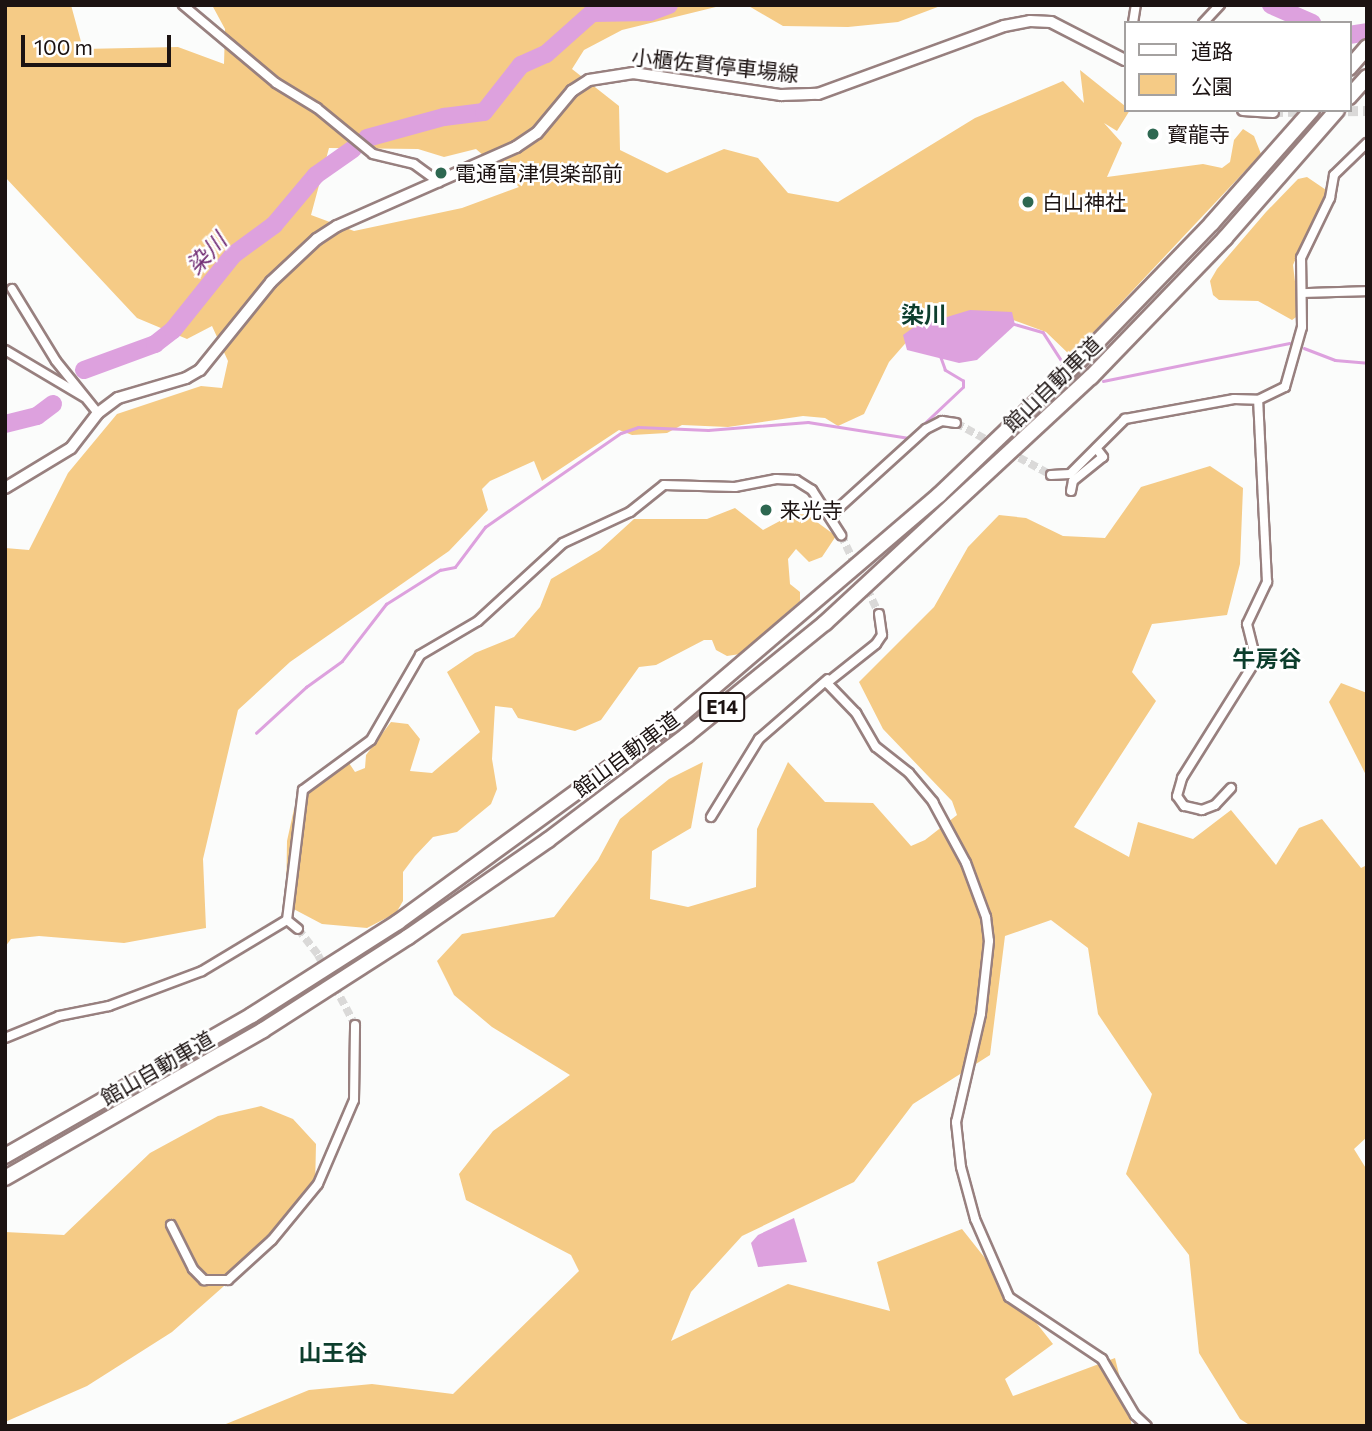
<!DOCTYPE html>
<html>
<head>
<meta charset="utf-8">
<style>
  body { margin:0 }
  #map { position:relative; width:1372px; height:1431px; overflow:hidden; background:#fbfcfb; font-family:Commissioner,"Noto Sans JP",sans-serif }
  div>[style] { position:absolute }
  [style*='--x'] { left:calc(var(--x)*1px); top:calc(var(--y)*1px); width:calc(var(--w)*1px); rotate:calc(var(--a)*1deg) }
  .green>* { inset:0; background:#f5cb86 }
  .water>* { inset:0; background:#dda1de }
  .stream>* { height:2.5px; margin:-1.25px; padding:0 1.25px; transform-origin:1.25px; border-radius:1.25px; background:#dda1de }
  .river>* { height:18px; margin:-9px; padding:0 9px; transform-origin:9px; border-radius:9px; background:#dda1de }
  .street-tunnel>* { height:8px; margin-top:-4px; transform-origin:0; background:repeating-linear-gradient(90deg,#dad9d8 0 8px,transparent 0 12px) }
  .secondary-tunnel>* { height:10px; margin-top:-5px; transform-origin:0; background:repeating-linear-gradient(90deg,#dad9d8 0 10px,transparent 0 15px) }
  .roads { filter:drop-shadow(2px 0 #98807f) drop-shadow(-2px 0 #98807f) drop-shadow(0 2px #98807f) drop-shadow(0 -2px #98807f) }
  .street>* { height:8px; margin:-4px; padding:0 4px; transform-origin:4px; border-radius:4px; background:#fff }
  .secondary>* { height:10px; margin:-5px; padding:0 5px; transform-origin:5px; border-radius:5px; background:#fff }
  .highway>* { height:14px; margin:-7px; padding:0 7px; transform-origin:7px; border-radius:7px; background:#fff }
  .dots>* { width:19px; height:19px; translate:-50% -50%; box-sizing:border-box; border:4px solid #fff; border-radius:50% }
  span { translate:-50% -50%; white-space:nowrap; text-align:center; line-height:1.15; -webkit-text-stroke:5px #fff; paint-order:stroke }
  .shield-label span { padding:2px 5px; background:#fff; border:2px solid; border-radius:5px; -webkit-text-stroke-width:0 }
  .shield-label { font-size:19px; color:#1c1312; font-weight:700 }
  .street-label { font-size:21px; color:#1c1312 }
  .poi-label { font-size:21px; color:#1c1312 }
  .left { translate:0 -50%; text-align:left }
  .water-label { font-size:23px; color:#702b73; font-style:italic }
  .neighbourhood-label { font-size:23px; color:#0d3e2d; font-weight:700 }
  .frame { position:absolute; inset:0; border:7px solid #1c1312; pointer-events:none }
  .legend { position:absolute; left:1124px; top:21px; width:228px; height:91px; box-sizing:border-box; background:#fff; border:2px solid #a4a1a0; margin:0; padding:9px 12px; list-style:none; font-size:21px; color:#1c1312 }
  .legend li { display:flex; align-items:center; gap:14px; height:35px }
  .legend b { width:35px; border:2px solid #a4a1a0 }
  .scale { position:absolute; left:21px; top:35px; width:150px; height:32px; box-sizing:border-box; border:4px solid #1c1312; border-top:0; padding-left:9px; font-size:21px; line-height:24px; white-space:nowrap; color:#1c1312; -webkit-text-stroke:5px #fff; paint-order:stroke }
</style>
</head>
<body>
<div id="map">
  <div class="green">
    <div style="clip-path:polygon(evenodd,5px 5px,71px 5px,83px 49px,178px 47px,224px 64px,225px 29px,212px 5px,724px 5px,622px 30px,584px 50px,572px 69px,619px 106px,620px 150px,667px 173px,724px 149px,758px 158px,788px 193px,838px 202px,975px 118px,1063px 81px,1084px 103px,1080px 70px,1130px 110px,1117px 131px,1104px 123px,1122px 143px,1107px 177px,1203px 164px,1222px 168px,1230px 162px,1234px 140px,1243px 129px,1254px 136px,1261px 154px,1071px 356px,1046px 332px,1002px 316px,910px 338px,889px 362px,864px 414px,838px 426px,825px 418px,803px 416px,728px 427px,682px 425px,667px 433px,632px 435px,619px 430px,542px 481px,534px 461px,490px 481px,482px 489px,488px 510px,449px 551px,290px 662px,238px 710px,203px 859px,206px 928px,124px 943px,39px 936px,11px 939px,5px 947px,5px 548px,29px 550px,68px 473px,117px 414px,201px 386px,222px 388px,228px 361px,212px 326px,187px 339px,137px 318px,5px 177px,5px 5px,329px 148px,418px 149px,444px 157px,476px 149px,519px 187px,462px 208px,354px 231px,311px 215px,329px 148px)"></div>
    <div style="clip-path:polygon(747px 5px,943px 5px,898px 22px,848px 27px,783px 26px)"></div>
    <div style="clip-path:polygon(1307px 177px,1332px 194px,1312px 222px,1293px 265px,1299px 315px,1292px 320px,1258px 301px,1219px 300px,1213px 295px,1210px 281px,1217px 269px,1266px 212px,1298px 179px)"></div>
    <div style="clip-path:polygon(1210px 466px,1243px 488px,1240px 564px,1227px 615px,1152px 624px,1132px 672px,1156px 701px,1074px 827px,1129px 857px,1138px 822px,1193px 839px,1231px 810px,1276px 865px,1299px 828px,1322px 819px,1361px 868px,1367px 865px,1367px 1137px,1354px 1149px,1367px 1170px,1367px 1426px,1251px 1426px,1240px 1419px,1199px 1353px,1189px 1255px,1126px 1174px,1152px 1094px,1098px 1014px,1088px 948px,1051px 920px,1005px 936px,990px 1055px,913px 1104px,854px 1182px,742px 1236px,691px 1292px,671px 1341px,788px 1284px,890px 1311px,877px 1262px,962px 1229px,1053px 1344px,1005px 1379px,1013px 1396px,1115px 1358px,1132px 1426px,221px 1426px,309px 1390px,372px 1384px,453px 1394px,579px 1271px,571px 1255px,466px 1200px,459px 1174px,493px 1131px,570px 1075px,492px 1027px,454px 995px,437px 961px,462px 934px,554px 917px,598px 860px,620px 819px,669px 779px,703px 762px,691px 828px,652px 851px,650px 899px,688px 907px,756px 887px,757px 829px,788px 762px,825px 802px,873px 803px,911px 846px,925px 840px,957px 815px,952px 801px,883px 729px,859px 682px,934px 607px,968px 547px,999px 515px,1026px 518px,1063px 536px,1105px 538px,1141px 487px)"></div>
    <div style="clip-path:polygon(735px 508px,763px 530px,791px 515px,806px 514px,836px 536px,822px 557px,809px 562px,796px 549px,788px 559px,790px 584px,800px 592px,800px 601px,740px 654px,727px 656px,716px 650px,712px 640px,704px 640px,656px 665px,639px 667px,601px 720px,575px 731px,518px 718px,512px 708px,495px 706px,492px 759px,497px 789px,491px 804px,457px 832px,433px 837px,415px 856px,403px 872px,403px 901px,396px 913px,367px 928px,322px 924px,286px 905px,287px 841px,294px 809px,322px 776px,349px 763px,355px 772px,365px 768px,366px 755px,391px 722px,408px 724px,420px 739px,410px 771px,432px 773px,480px 732px,447px 672px,475px 653px,514px 637px,540px 607px,551px 579px,600px 550px,634px 519px,707px 519px)"></div>
    <div style="clip-path:polygon(1341px 683px,1367px 693px,1367px 777px,1329px 702px)"></div>
    <div style="clip-path:polygon(261px 1106px,293px 1119px,316px 1144px,315px 1190px,276px 1240px,172px 1332px,87px 1386px,5px 1422px,5px 1232px,64px 1235px,150px 1153px,218px 1116px)"></div>
  </div>
  <div class="water">
    <div style="clip-path:polygon(970px 310px,1012px 312px,1015px 325px,977px 360px,959px 363px,907px 350px,903px 335px,914px 327px)"></div>
    <div style="clip-path:polygon(794px 1218px,807px 1262px,758px 1267px,751px 1243px,758px 1235px)"></div>
  </div>
  <div class="stream">
    <div style="--x:1011;--y:323;--w:33;--a:16"></div>
    <div style="--x:1043;--y:332;--w:40;--a:57.1"></div>
    <div style="--x:1304;--y:348;--w:33;--a:21"></div>
    <div style="--x:1335;--y:360;--w:32;--a:5"></div>
    <div style="--x:1103;--y:381;--w:190;--a:-11.5"></div>
    <div style="--x:256;--y:733;--w:68;--a:-42.6"></div>
    <div style="--x:306;--y:687;--w:44;--a:-35.8"></div>
    <div style="--x:342;--y:661;--w:72;--a:-52.3"></div>
    <div style="--x:386;--y:604;--w:64;--a:-32.2"></div>
    <div style="--x:440;--y:570;--w:15;--a:-11"></div>
    <div style="--x:455;--y:567;--w:50;--a:-53.1"></div>
    <div style="--x:485;--y:527;--w:165;--a:-34.7"></div>
    <div style="--x:621;--y:433;--w:18;--a:-19"></div>
    <div style="--x:638;--y:427;--w:70;--a:2.5"></div>
    <div style="--x:708;--y:430;--w:100;--a:-4.6"></div>
    <div style="--x:808;--y:422;--w:102;--a:9"></div>
    <div style="--x:909;--y:438;--w:74;--a:-43.4"></div>
    <div style="--x:963;--y:387;--w:6;--a:-90"></div>
    <div style="--x:963;--y:381;--w:21;--a:-149"></div>
    <div style="--x:945;--y:370;--w:15;--a:-110"></div>
  </div>
  <div class="river">
    <div style="--x:1271;--y:5;--w:45;--a:23.7"></div>
    <div style="--x:1349;--y:35;--w:18;--a:-9"></div>
    <div style="--x:367;--y:138;--w:80;--a:-15.3"></div>
    <div style="--x:444;--y:117;--w:40;--a:-7.1"></div>
    <div style="--x:484;--y:112;--w:60;--a:-51.8"></div>
    <div style="--x:521;--y:65;--w:27;--a:-24"></div>
    <div style="--x:546;--y:54;--w:62;--a:-41.7"></div>
    <div style="--x:592;--y:13;--w:58;--a:-1"></div>
    <div style="--x:650;--y:12;--w:20;--a:-20"></div>
    <div style="--x:84;--y:370;--w:76;--a:-20.1"></div>
    <div style="--x:155;--y:344;--w:23;--a:-38"></div>
    <div style="--x:173;--y:330;--w:96;--a:-51.3"></div>
    <div style="--x:233;--y:255;--w:51;--a:-36.2"></div>
    <div style="--x:274;--y:225;--w:65;--a:-50"></div>
    <div style="--x:316;--y:175;--w:45;--a:-35.1"></div>
    <div style="--x:5;--y:424;--w:33;--a:-14"></div>
    <div style="--x:37;--y:416;--w:20;--a:-37"></div>
  </div>
  <div class="street-tunnel">
    <div style="--x:956;--y:423;--w:108;--a:28.7"></div>
    <div style="--x:841;--y:535;--w:88;--a:64.3"></div>
    <div style="--x:298;--y:929;--w:33;--a:52"></div>
    <div style="--x:318;--y:955;--w:79;--a:62.1"></div>
  </div>
  <div class="secondary-tunnel">
    <div style="--x:1273;--y:112;--w:94;--a:-0.6"></div>
  </div>
  <div class="roads">
    <div class="street">
      <div style="--x:183;--y:5;--w:121;--a:40"></div>
      <div style="--x:276;--y:83;--w:48;--a:31.4"></div>
      <div style="--x:317;--y:108;--w:72;--a:39.4"></div>
      <div style="--x:373;--y:154;--w:42;--a:13.7"></div>
      <div style="--x:414;--y:164;--w:31;--a:36"></div>
      <div style="--x:1133;--y:23;--w:18;--a:-81"></div>
      <div style="--x:1203;--y:23;--w:25;--a:-47"></div>
      <div style="--x:12;--y:289;--w:84;--a:58.6"></div>
      <div style="--x:56;--y:361;--w:67;--a:51.1"></div>
      <div style="--x:1305;--y:293;--w:62;--a:-1.8"></div>
      <div style="--x:5;--y:350;--w:92;--a:30.7"></div>
      <div style="--x:1051;--y:475;--w:19;--a:-3"></div>
      <div style="--x:1070;--y:474;--w:78;--a:-45"></div>
      <div style="--x:1125;--y:419;--w:111;--a:-10.4"></div>
      <div style="--x:1234;--y:399;--w:24;--a:2"></div>
      <div style="--x:1258;--y:400;--w:30;--a:-26"></div>
      <div style="--x:1285;--y:387;--w:62;--a:-74.2"></div>
      <div style="--x:1302;--y:327;--w:69;--a:-90.8"></div>
      <div style="--x:1301;--y:258;--w:67;--a:-64.2"></div>
      <div style="--x:1330;--y:198;--w:23;--a:-80"></div>
      <div style="--x:1334;--y:175;--w:46;--a:-44.1"></div>
      <div style="--x:1071;--y:491;--w:10;--a:-79"></div>
      <div style="--x:1073;--y:481;--w:38;--a:-39"></div>
      <div style="--x:1103;--y:457;--w:11;--a:-128"></div>
      <div style="--x:831;--y:515;--w:128;--a:-42.2"></div>
      <div style="--x:926;--y:429;--w:18;--a:-27"></div>
      <div style="--x:942;--y:421;--w:14;--a:8"></div>
      <div style="--x:879;--y:614;--w:21;--a:82"></div>
      <div style="--x:882;--y:635;--w:11;--a:124"></div>
      <div style="--x:876;--y:644;--w:63;--a:141.5"></div>
      <div style="--x:827;--y:683;--w:42;--a:46"></div>
      <div style="--x:856;--y:713;--w:39;--a:60"></div>
      <div style="--x:876;--y:747;--w:42;--a:38.2"></div>
      <div style="--x:909;--y:773;--w:38;--a:50"></div>
      <div style="--x:933;--y:802;--w:69;--a:61.6"></div>
      <div style="--x:966;--y:863;--w:58;--a:69.7"></div>
      <div style="--x:986;--y:917;--w:24;--a:83"></div>
      <div style="--x:989;--y:941;--w:73;--a:96.3"></div>
      <div style="--x:981;--y:1014;--w:111;--a:103"></div>
      <div style="--x:956;--y:1122;--w:45;--a:83.7"></div>
      <div style="--x:961;--y:1167;--w:54;--a:74.9"></div>
      <div style="--x:975;--y:1219;--w:85;--a:66.4"></div>
      <div style="--x:1009;--y:1297;--w:112;--a:33.7"></div>
      <div style="--x:1102;--y:1359;--w:65;--a:59.5"></div>
      <div style="--x:1135;--y:1415;--w:16;--a:43"></div>
      <div style="--x:1231;--y:788;--w:23;--a:133"></div>
      <div style="--x:1215;--y:805;--w:14;--a:159"></div>
      <div style="--x:1202;--y:810;--w:18;--a:-167"></div>
      <div style="--x:1184;--y:806;--w:12;--a:-125"></div>
      <div style="--x:1177;--y:796;--w:19;--a:-74"></div>
      <div style="--x:1182;--y:778;--w:139;--a:-57.9"></div>
      <div style="--x:1256;--y:660;--w:37;--a:-104"></div>
      <div style="--x:1247;--y:624;--w:47;--a:-64.5"></div>
      <div style="--x:1267;--y:582;--w:182;--a:-92.8"></div>
      <div style="--x:711;--y:817;--w:92;--a:-58.4"></div>
      <div style="--x:759;--y:739;--w:91;--a:-41"></div>
      <div style="--x:287;--y:920;--w:131;--a:-83"></div>
      <div style="--x:303;--y:790;--w:84;--a:-36.3"></div>
      <div style="--x:371;--y:740;--w:98;--a:-60"></div>
      <div style="--x:420;--y:655;--w:67;--a:-30.4"></div>
      <div style="--x:478;--y:621;--w:115;--a:-42.5"></div>
      <div style="--x:563;--y:543;--w:74;--a:-24.8"></div>
      <div style="--x:630;--y:512;--w:43;--a:-38.5"></div>
      <div style="--x:664;--y:485;--w:71;--a:1.6"></div>
      <div style="--x:735;--y:487;--w:42;--a:-11"></div>
      <div style="--x:776;--y:479;--w:20;--a:3"></div>
      <div style="--x:796;--y:480;--w:19;--a:32"></div>
      <div style="--x:812;--y:490;--w:54;--a:57.2"></div>
      <div style="--x:287;--y:920;--w:14;--a:39"></div>
      <div style="--x:5;--y:1038;--w:58;--a:-22.2"></div>
      <div style="--x:59;--y:1016;--w:51;--a:-11.3"></div>
      <div style="--x:109;--y:1006;--w:99;--a:-20.6"></div>
      <div style="--x:202;--y:971;--w:99;--a:-31"></div>
      <div style="--x:171;--y:1225;--w:49;--a:63.4"></div>
      <div style="--x:193;--y:1269;--w:16;--a:45"></div>
      <div style="--x:204;--y:1280;--w:24;--a:0"></div>
      <div style="--x:228;--y:1280;--w:59;--a:-42.3"></div>
      <div style="--x:272;--y:1240;--w:72;--a:-50.6"></div>
      <div style="--x:318;--y:1184;--w:91;--a:-66.8"></div>
      <div style="--x:354;--y:1100;--w:75;--a:-89.2"></div>
    </div>
    <div class="secondary">
      <div style="--x:1243;--y:110;--w:30;--a:4"></div>
      <div style="--x:5;--y:488;--w:77;--a:-31.2"></div>
      <div style="--x:71;--y:448;--w:44;--a:-52.4"></div>
      <div style="--x:98;--y:413;--w:25;--a:-37"></div>
      <div style="--x:118;--y:398;--w:71;--a:-16.4"></div>
      <div style="--x:186;--y:378;--w:16;--a:-30"></div>
      <div style="--x:200;--y:370;--w:113;--a:-51.1"></div>
      <div style="--x:271;--y:282;--w:63;--a:-43.1"></div>
      <div style="--x:317;--y:239;--w:24;--a:-33"></div>
      <div style="--x:337;--y:226;--w:196;--a:-23.8"></div>
      <div style="--x:516;--y:147;--w:25;--a:-34"></div>
      <div style="--x:537;--y:133;--w:55;--a:-50.2"></div>
      <div style="--x:572;--y:91;--w:20;--a:-33"></div>
      <div style="--x:589;--y:80;--w:45;--a:-9"></div>
      <div style="--x:633;--y:73;--w:150;--a:8.5"></div>
      <div style="--x:781;--y:95;--w:37;--a:-2"></div>
      <div style="--x:818;--y:94;--w:198;--a:-20.1"></div>
      <div style="--x:1004;--y:26;--w:26;--a:-11"></div>
      <div style="--x:1030;--y:21;--w:21;--a:3"></div>
      <div style="--x:1051;--y:22;--w:83;--a:27.2"></div>
    </div>
    <div class="highway">
      <div style="--x:1349;--y:68;--w:28;--a:-49"></div>
      <div style="--x:1349;--y:97;--w:27;--a:-48"></div>
      <div style="--x:5;--y:1156;--w:284;--a:-29.7"></div>
      <div style="--x:252;--y:1015;--w:173;--a:-32.5"></div>
      <div style="--x:398;--y:922;--w:346;--a:-36.1"></div>
      <div style="--x:678;--y:718;--w:343;--a:-40.5"></div>
      <div style="--x:939;--y:495;--w:188;--a:-43.7"></div>
      <div style="--x:1075;--y:365;--w:197;--a:-46"></div>
      <div style="--x:1212;--y:223;--w:151;--a:-48.5"></div>
      <div style="--x:5;--y:1178;--w:297;--a:-29.8"></div>
      <div style="--x:263;--y:1030;--w:172;--a:-32.7"></div>
      <div style="--x:408;--y:937;--w:170;--a:-34.7"></div>
      <div style="--x:548;--y:840;--w:174;--a:-37.1"></div>
      <div style="--x:687;--y:735;--w:178;--a:-39.1"></div>
      <div style="--x:825;--y:623;--w:362;--a:-42.8"></div>
      <div style="--x:1091;--y:377;--w:193;--a:-46"></div>
      <div style="--x:1225;--y:238;--w:170;--a:-48.8"></div>
    </div>
  </div>
  <div class="dots">
    <div style="left:1153px;top:134px;background:#2e6851"></div>
    <div style="left:441px;top:173px;background:#2e6851"></div>
    <div style="left:1028px;top:202px;background:#2e6851"></div>
    <div style="left:766px;top:510px;background:#2e6851"></div>
  </div>
  <div class="shield-label">
    <span style="left:722px;top:707px">E14</span>
  </div>
  <div class="street-label">
    <span style="left:715px;top:65px;rotate:6deg">小櫃佐貫停車場線</span>
    <span style="left:1052px;top:384px;rotate:-44deg">館山自動車道</span>
    <span style="left:626px;top:754px;rotate:-37deg">館山自動車道</span>
    <span style="left:157px;top:1068px;rotate:-30deg">館山自動車道</span>
  </div>
  <div class="poi-label">
    <span class="left" style="left:1167px;top:134px">寳龍寺</span>
    <span class="left" style="left:455px;top:173px">電通富津倶楽部前</span>
    <span class="left" style="left:1042px;top:202px">白山神社</span>
    <span class="left" style="left:780px;top:510px">来光寺</span>
  </div>
  <div class="water-label">
    <span style="left:206px;top:253px;rotate:-47deg">染川</span>
  </div>
  <div class="neighbourhood-label">
    <span style="left:924px;top:314px">染川</span>
    <span style="left:1267px;top:658px">牛房谷</span>
    <span style="left:333px;top:1352px">山王谷</span>
  </div>
  <div class="frame"></div>
  <ul class="legend">
  <li><b style="height:9px;background:#fff"></b>道路</li>
  <li><b style="height:19px;background:#f5cb86"></b>公園</li>
  </ul>
  <div class="scale">100 m</div>
</div>
</body>
</html>
